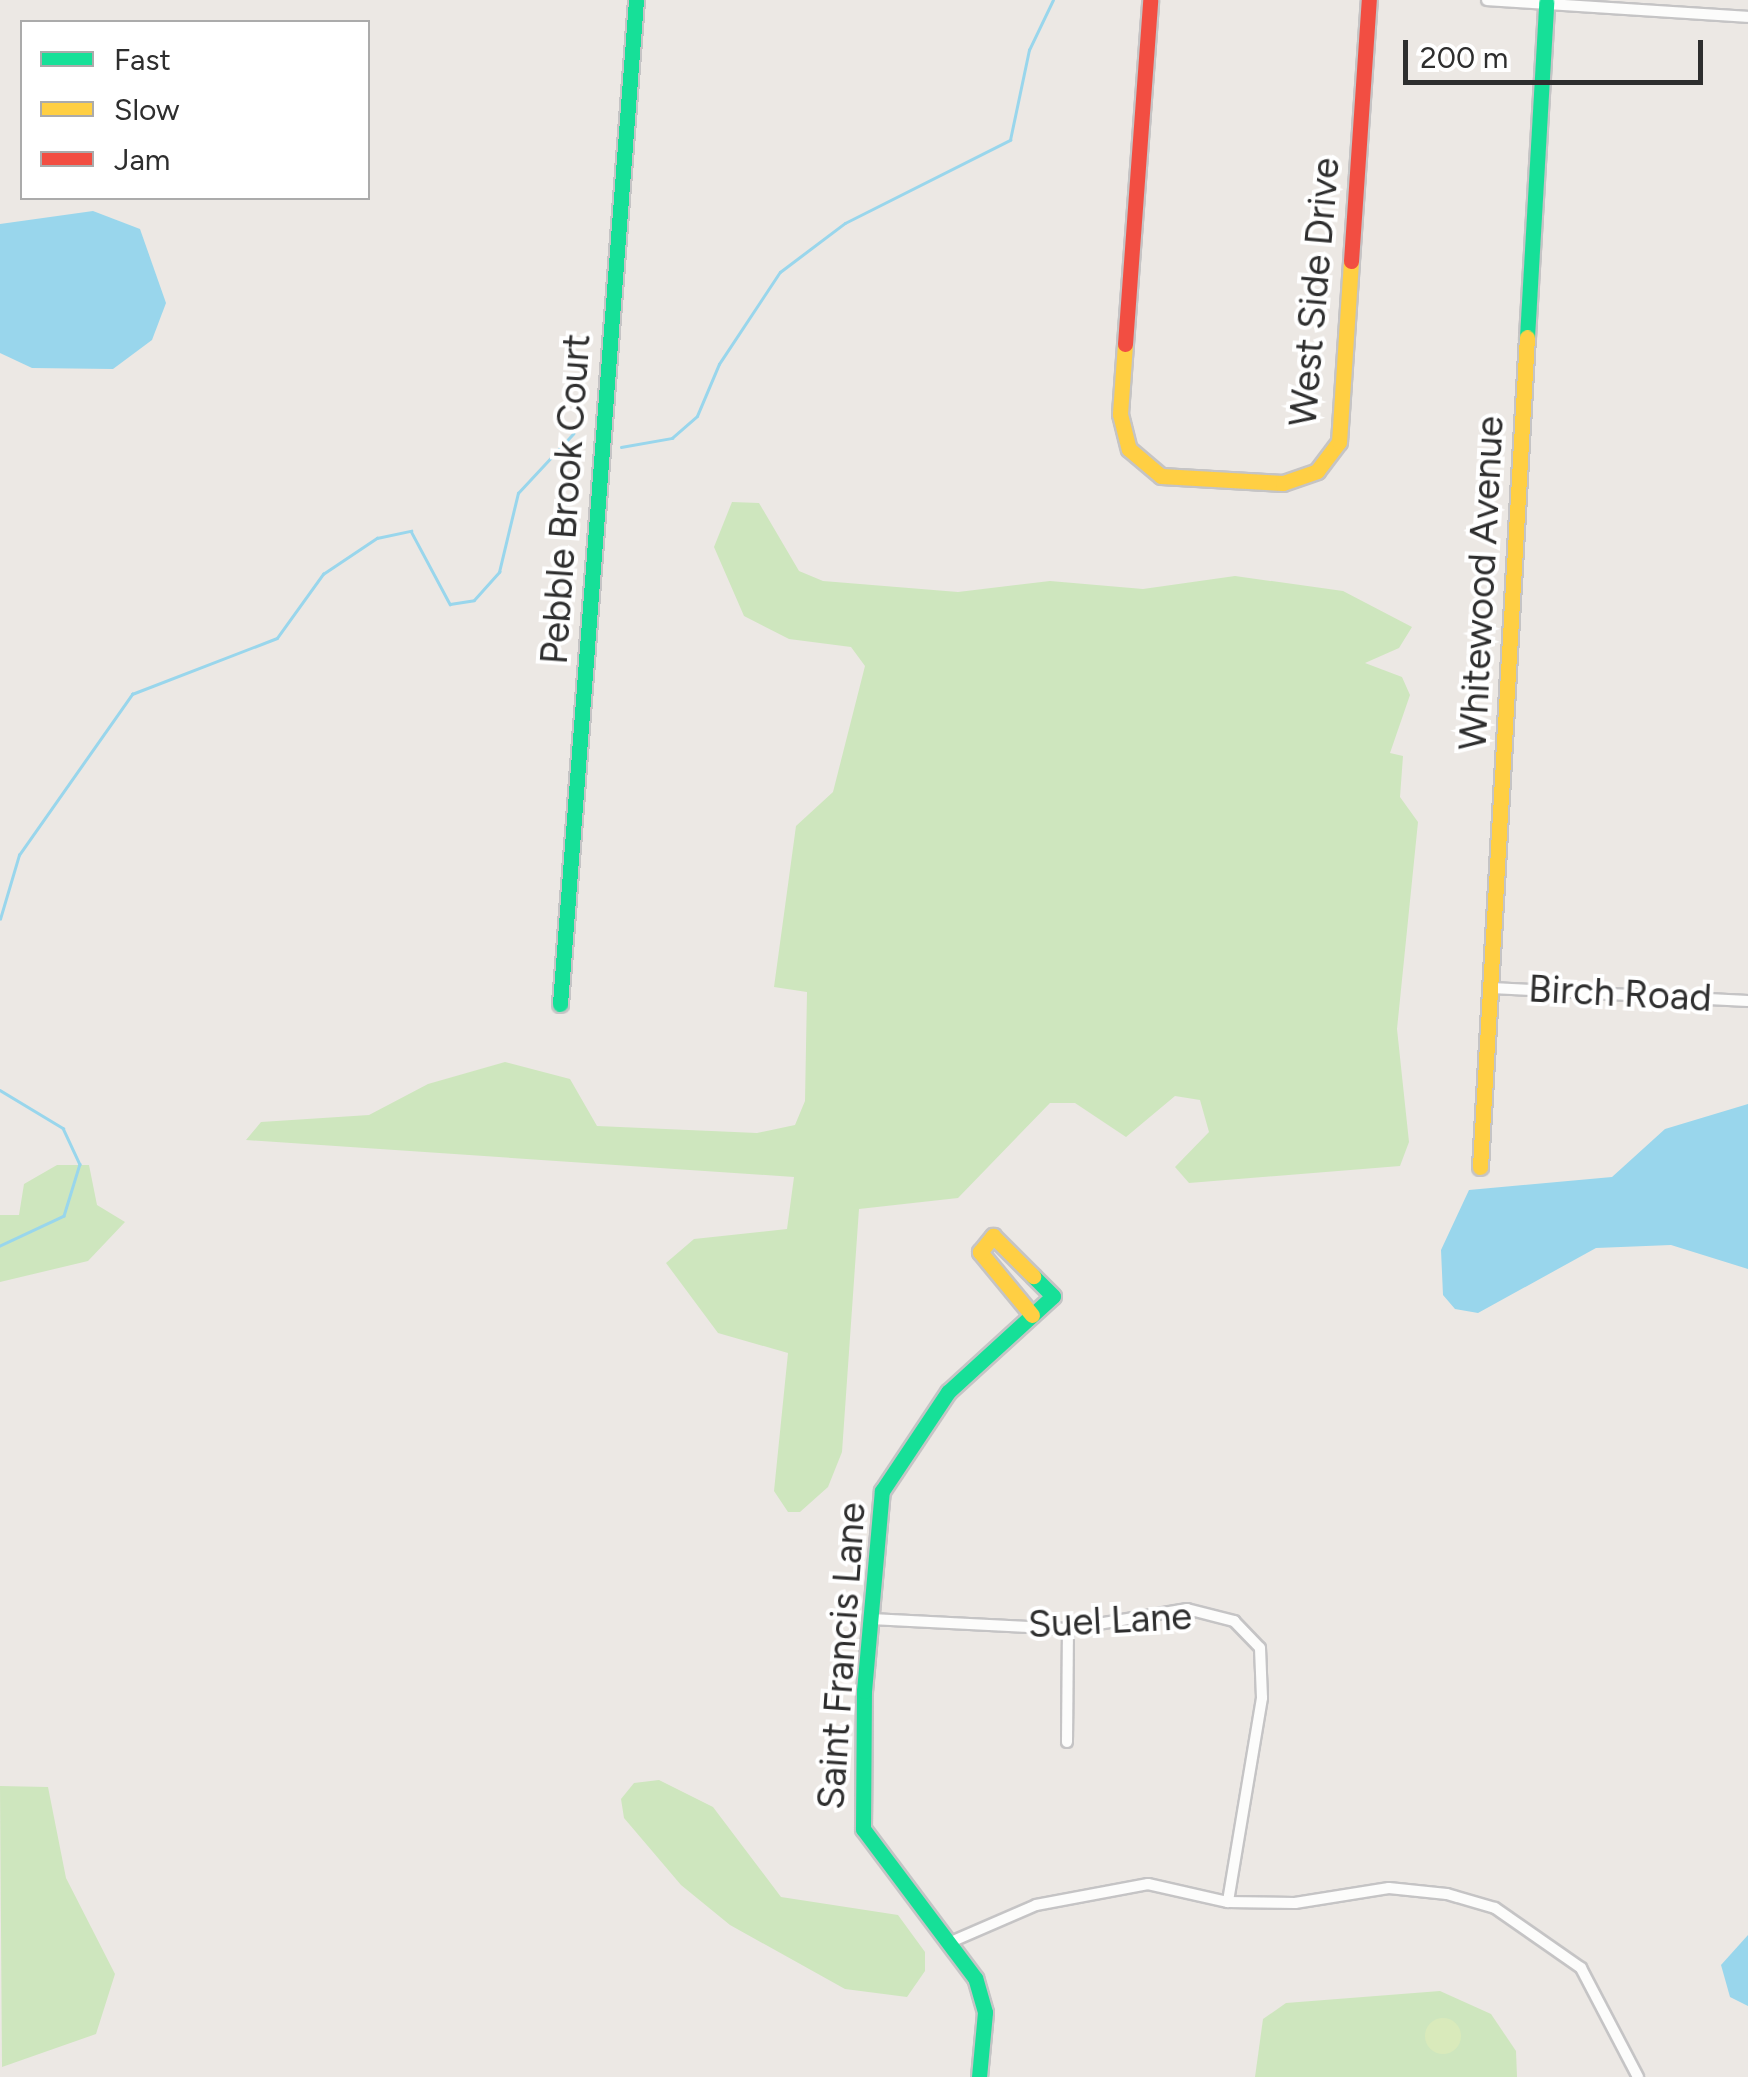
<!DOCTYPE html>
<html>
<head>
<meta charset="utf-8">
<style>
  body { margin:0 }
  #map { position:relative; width:1748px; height:2077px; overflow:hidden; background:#ece8e4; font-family:Figtree,sans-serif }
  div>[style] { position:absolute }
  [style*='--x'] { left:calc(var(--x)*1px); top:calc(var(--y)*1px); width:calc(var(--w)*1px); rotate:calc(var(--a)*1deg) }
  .green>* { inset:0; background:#cee6be }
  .pitch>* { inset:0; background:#d9eabb }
  .round { border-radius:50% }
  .water>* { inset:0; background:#99d6ec }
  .stream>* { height:2.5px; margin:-1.25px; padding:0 1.25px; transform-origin:1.25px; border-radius:1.25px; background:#99d6ec }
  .roads { filter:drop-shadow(2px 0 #c5c4c5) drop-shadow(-2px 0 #c5c4c5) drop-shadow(0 2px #c5c4c5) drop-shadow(0 -2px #c5c4c5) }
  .street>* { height:10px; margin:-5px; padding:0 5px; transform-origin:5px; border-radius:5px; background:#fcfcfb }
  .fast>* { height:15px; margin:-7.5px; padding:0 7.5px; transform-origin:7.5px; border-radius:7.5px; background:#16e098 }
  .slow>* { height:15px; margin:-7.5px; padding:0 7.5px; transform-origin:7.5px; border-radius:7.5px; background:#ffcf43 }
  .jam>* { height:15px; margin:-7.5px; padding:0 7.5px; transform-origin:7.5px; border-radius:7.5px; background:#f24e42 }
  span { translate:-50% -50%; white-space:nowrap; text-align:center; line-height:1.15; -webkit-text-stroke:8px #fff; paint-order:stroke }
  .street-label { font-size:38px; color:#2e2e2e }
  .legend { position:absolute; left:20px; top:20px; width:350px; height:180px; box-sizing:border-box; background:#fff; border:2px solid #ababab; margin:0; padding:12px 18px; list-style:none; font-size:30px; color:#2e2e2e }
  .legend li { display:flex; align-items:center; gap:20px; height:50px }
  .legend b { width:50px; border:2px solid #ababab }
  .scale { position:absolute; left:1403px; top:40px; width:300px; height:45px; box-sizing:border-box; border:5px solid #2e2e2e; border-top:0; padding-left:12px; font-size:30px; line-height:35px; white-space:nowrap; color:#2e2e2e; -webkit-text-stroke:8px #fff; paint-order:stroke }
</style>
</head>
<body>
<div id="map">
  <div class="green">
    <div style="clip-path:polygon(732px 502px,759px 503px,799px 571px,823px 581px,958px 592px,1050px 581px,1143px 589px,1235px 576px,1343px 591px,1412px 627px,1399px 648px,1365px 663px,1402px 677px,1410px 695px,1390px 753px,1403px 756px,1400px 797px,1418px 822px,1397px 1029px,1409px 1142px,1400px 1166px,1189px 1183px,1175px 1167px,1209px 1132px,1200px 1100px,1175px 1096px,1126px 1137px,1075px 1103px,1050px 1103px,958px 1198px,859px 1209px,842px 1452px,828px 1487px,800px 1512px,788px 1512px,774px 1491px,788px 1353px,718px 1333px,666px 1263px,694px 1239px,787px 1229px,794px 1177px,246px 1140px,261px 1122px,369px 1115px,428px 1084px,505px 1062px,570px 1079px,597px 1126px,757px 1133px,795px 1125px,805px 1101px,807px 992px,774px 987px,796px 826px,833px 792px,865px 666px,851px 647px,789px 639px,744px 616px,714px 547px)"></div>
    <div style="clip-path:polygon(57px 1165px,89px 1165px,97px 1205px,125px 1222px,88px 1261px,0 1282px,0 1215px,19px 1215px,24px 1184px)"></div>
    <div style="clip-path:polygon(659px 1780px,713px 1807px,781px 1897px,898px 1915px,925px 1952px,925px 1971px,907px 1997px,845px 1989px,730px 1925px,681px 1885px,624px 1818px,621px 1799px,634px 1783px)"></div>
    <div style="clip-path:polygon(0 1786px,48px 1787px,66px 1878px,115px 1974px,96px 2034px,2px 2067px)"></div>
    <div style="clip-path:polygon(1440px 1991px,1491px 2014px,1516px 2051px,1517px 2077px,1255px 2077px,1263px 2019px,1286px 2003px)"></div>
  </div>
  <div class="pitch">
    <div class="round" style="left:1425px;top:2018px;width:36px;height:36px"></div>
  </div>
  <div class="water">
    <div style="clip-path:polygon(93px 211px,140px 229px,166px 303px,152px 340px,113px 369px,32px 368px,0 353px,0 224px)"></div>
    <div style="clip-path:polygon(1748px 1104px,1748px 1269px,1671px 1245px,1596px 1248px,1478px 1313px,1455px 1309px,1443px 1295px,1441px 1250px,1469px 1190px,1612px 1177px,1665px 1129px)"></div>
    <div style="clip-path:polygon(1748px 1935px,1748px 2006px,1730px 1997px,1721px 1965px)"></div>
  </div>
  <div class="stream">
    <div style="--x:621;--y:447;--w:52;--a:-10"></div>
    <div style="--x:672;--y:438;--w:33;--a:-41"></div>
    <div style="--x:697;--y:416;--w:56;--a:-67.1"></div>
    <div style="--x:719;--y:364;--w:110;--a:-56.5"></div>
    <div style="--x:780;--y:272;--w:81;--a:-37"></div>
    <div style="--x:845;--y:223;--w:185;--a:-26.7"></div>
    <div style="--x:1010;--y:140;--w:92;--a:-78.1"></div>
    <div style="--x:1029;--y:50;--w:55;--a:-64.4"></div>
    <div style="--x:0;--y:919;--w:67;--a:-73.5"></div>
    <div style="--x:19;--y:855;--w:197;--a:-54.9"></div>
    <div style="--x:132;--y:694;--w:155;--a:-21.1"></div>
    <div style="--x:277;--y:638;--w:79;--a:-54.3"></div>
    <div style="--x:323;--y:574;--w:65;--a:-33.7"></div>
    <div style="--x:377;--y:538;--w:35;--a:-12"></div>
    <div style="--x:411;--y:531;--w:83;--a:61.9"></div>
    <div style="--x:450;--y:604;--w:24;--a:-9"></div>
    <div style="--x:474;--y:600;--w:38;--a:-48"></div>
    <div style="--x:499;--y:572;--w:81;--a:-76.5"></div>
    <div style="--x:518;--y:493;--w:81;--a:-47"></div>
    <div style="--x:0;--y:1090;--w:74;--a:31.1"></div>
    <div style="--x:63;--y:1128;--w:40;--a:65"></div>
    <div style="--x:80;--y:1164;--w:54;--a:107.1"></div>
    <div style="--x:64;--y:1216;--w:71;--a:154.9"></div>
  </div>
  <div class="roads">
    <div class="street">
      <div style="--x:1487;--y:0;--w:262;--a:3.7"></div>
      <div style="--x:1492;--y:988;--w:256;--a:2.9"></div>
      <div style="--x:871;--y:1619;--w:197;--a:2.9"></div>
      <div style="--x:1068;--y:1629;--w:121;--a:-9.5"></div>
      <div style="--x:1187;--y:1609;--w:49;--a:14.3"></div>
      <div style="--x:1234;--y:1621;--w:37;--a:46"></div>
      <div style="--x:1260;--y:1648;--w:50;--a:87.7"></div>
      <div style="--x:1262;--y:1698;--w:207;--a:99.5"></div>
      <div style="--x:1067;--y:1742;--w:113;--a:-89.5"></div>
      <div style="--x:953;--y:1941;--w:90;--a:-23.4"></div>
      <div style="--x:1036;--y:1905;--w:114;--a:-10.6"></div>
      <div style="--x:1148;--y:1884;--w:82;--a:12.7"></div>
      <div style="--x:1228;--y:1902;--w:67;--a:0.9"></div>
      <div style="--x:1295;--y:1903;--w:95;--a:-9.1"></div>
      <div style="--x:1389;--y:1888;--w:58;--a:5.9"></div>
      <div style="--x:1447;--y:1894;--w:50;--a:16.3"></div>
      <div style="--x:1495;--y:1908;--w:105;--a:34.9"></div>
      <div style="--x:1581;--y:1968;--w:123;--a:62.4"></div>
    </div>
    <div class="fast">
      <div style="--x:1527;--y:337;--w:335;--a:-86.7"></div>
      <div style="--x:560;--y:1004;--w:1007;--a:-85.67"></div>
      <div style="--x:979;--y:2077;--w:65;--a:-84.7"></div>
      <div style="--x:985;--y:2012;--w:35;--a:-106"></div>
      <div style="--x:975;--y:1978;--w:186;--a:-126.9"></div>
      <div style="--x:863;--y:1829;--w:138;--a:-89.6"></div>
      <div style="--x:864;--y:1691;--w:201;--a:-84.9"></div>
      <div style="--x:882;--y:1491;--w:119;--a:-56.3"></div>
      <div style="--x:948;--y:1392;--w:142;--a:-42.4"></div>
      <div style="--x:1053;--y:1296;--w:28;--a:-135"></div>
    </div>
    <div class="slow">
      <div style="--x:1125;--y:344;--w:70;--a:94.1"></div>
      <div style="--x:1120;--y:414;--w:36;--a:76"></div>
      <div style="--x:1129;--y:449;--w:42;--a:40.2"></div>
      <div style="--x:1161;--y:476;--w:122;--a:3.3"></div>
      <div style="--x:1283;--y:483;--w:36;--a:-19"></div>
      <div style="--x:1317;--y:471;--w:36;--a:-53"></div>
      <div style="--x:1339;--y:442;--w:181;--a:-86.2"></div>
      <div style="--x:1480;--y:1167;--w:831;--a:-86.76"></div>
      <div style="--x:1032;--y:1315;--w:82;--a:-129.5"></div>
      <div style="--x:980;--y:1252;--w:21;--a:-51"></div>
      <div style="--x:993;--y:1236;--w:57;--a:45"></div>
    </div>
    <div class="jam">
      <div style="--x:1351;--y:261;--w:262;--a:-86.1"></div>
      <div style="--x:1125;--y:344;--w:345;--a:-85.8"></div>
    </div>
  </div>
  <div class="street-label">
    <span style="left:1315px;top:292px;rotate:-85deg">West Side Drive</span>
    <span style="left:566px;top:499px;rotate:-86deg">Pebble Brook Court</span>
    <span style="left:1482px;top:583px;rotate:-87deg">Whitewood Avenue</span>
    <span style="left:1620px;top:994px;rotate:3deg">Birch Road</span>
    <span style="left:1110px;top:1621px;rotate:-3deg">Suel Lane</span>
    <span style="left:842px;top:1656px;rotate:-86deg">Saint Francis Lane</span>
  </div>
  <ul class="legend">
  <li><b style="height:12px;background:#16e098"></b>Fast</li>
  <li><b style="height:12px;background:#ffcf43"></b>Slow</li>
  <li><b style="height:12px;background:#f24e42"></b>Jam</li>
  </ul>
  <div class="scale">200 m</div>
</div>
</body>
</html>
